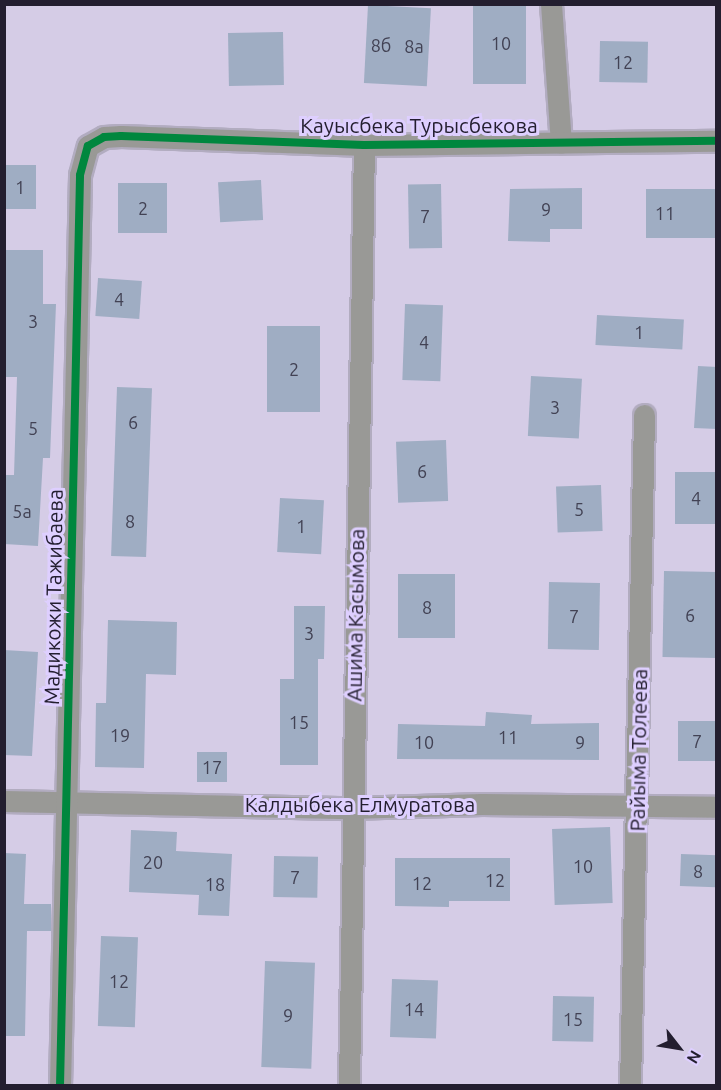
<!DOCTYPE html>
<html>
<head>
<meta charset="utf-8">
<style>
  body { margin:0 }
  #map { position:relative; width:721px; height:1090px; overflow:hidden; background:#d5cce6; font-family:Ubuntu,sans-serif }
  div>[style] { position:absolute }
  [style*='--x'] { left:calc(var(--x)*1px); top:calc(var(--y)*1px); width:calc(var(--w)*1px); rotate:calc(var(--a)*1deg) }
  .building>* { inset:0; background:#9fadc3; transform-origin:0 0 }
  .roads { filter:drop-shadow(2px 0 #b2acc0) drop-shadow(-2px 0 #b2acc0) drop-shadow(0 2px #b2acc0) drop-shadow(0 -2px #b2acc0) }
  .street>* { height:21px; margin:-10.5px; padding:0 10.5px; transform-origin:10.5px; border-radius:10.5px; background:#999996 }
  .cycleway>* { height:8px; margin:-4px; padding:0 4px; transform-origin:4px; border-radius:4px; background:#00873e }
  span { translate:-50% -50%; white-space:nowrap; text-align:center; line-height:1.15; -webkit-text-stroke:6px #decfff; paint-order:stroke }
  .number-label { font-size:18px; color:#424254 }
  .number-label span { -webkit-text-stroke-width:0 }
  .street-label { font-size:21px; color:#231e2f }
  .frame { position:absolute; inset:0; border:6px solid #231e2f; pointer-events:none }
  .north { position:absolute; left:649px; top:1018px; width:60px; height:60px; -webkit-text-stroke:4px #decfff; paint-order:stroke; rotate:121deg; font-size:16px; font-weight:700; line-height:24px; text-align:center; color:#231e2f }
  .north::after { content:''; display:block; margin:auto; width:21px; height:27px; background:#231e2f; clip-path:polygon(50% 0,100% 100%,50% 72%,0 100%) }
</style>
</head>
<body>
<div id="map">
  <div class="building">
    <div style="left:473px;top:4px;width:53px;height:80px"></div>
    <div style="left:368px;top:5px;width:63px;height:78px;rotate:3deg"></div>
    <div style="left:283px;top:32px;width:53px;height:55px;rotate:89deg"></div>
    <div style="left:600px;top:41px;width:48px;height:41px;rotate:1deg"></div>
    <div style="left:4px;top:165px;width:32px;height:44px"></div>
    <div style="left:261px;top:180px;width:40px;height:43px;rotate:87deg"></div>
    <div style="left:167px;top:183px;width:50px;height:49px;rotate:90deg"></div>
    <div style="left:441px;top:184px;width:64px;height:33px;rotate:89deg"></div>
    <div style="clip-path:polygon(582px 188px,582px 229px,550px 229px,550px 242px,508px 241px,510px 189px)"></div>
    <div style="left:646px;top:189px;width:71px;height:49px"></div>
    <div style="clip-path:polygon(4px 250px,43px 250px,43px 304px,56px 304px,50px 458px,43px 458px,38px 546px,4px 544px,4px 475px,14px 475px,17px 377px,4px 377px)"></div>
    <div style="left:98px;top:278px;width:44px;height:38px;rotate:4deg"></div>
    <div style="left:405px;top:304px;width:38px;height:76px;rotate:2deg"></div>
    <div style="left:597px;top:315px;width:87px;height:30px;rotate:3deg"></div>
    <div style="left:267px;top:326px;width:53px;height:86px"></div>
    <div style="clip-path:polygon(698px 366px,717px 367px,717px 429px,694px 428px)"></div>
    <div style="left:531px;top:376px;width:51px;height:60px;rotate:3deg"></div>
    <div style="left:117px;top:387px;width:35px;height:169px;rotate:2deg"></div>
    <div style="left:446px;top:440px;width:61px;height:50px;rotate:88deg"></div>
    <div style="left:675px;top:472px;width:42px;height:52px"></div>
    <div style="left:601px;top:485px;width:46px;height:45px;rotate:88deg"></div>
    <div style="left:280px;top:498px;width:44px;height:54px;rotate:3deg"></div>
    <div style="left:664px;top:571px;width:53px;height:86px;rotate:1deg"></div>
    <div style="left:455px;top:574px;width:64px;height:57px;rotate:90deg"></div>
    <div style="left:549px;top:582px;width:51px;height:67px;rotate:1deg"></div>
    <div style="clip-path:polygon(294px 606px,325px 606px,324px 659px,318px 659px,318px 765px,280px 765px,280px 679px,294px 679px)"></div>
    <div style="clip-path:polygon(108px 620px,177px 622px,176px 675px,146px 674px,144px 768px,95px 767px,96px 703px,106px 703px)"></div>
    <div style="clip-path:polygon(4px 650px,38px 652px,32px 756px,4px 755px)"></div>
    <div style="clip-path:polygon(486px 712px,532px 715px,531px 724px,599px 723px,599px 760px,397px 759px,398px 724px,485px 726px)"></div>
    <div style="left:678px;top:721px;width:39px;height:40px"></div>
    <div style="left:197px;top:752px;width:30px;height:30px"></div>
    <div style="left:610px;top:827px;width:76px;height:58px;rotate:88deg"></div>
    <div style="clip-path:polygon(131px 830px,177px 832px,176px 851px,232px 854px,229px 916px,198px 915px,199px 895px,129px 892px)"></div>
    <div style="clip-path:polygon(4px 853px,26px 854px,24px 904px,51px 904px,51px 931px,27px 931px,25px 1036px,4px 1036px)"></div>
    <div style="left:681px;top:854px;width:36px;height:32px;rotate:2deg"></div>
    <div style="left:274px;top:856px;width:44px;height:41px;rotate:1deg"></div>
    <div style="clip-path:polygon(395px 858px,510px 858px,510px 901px,449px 901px,449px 907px,395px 906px)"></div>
    <div style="left:101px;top:936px;width:37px;height:90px;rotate:2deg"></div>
    <div style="left:265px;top:961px;width:50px;height:106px;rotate:2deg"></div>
    <div style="left:392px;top:979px;width:46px;height:58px;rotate:2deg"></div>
    <div style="left:553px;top:996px;width:41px;height:45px;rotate:1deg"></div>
  </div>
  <div class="roads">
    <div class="street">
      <div style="--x:551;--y:4;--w:139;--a:85.9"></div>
      <div style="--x:4;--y:801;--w:347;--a:1.2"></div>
      <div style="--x:351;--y:808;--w:131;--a:-1.7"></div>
      <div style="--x:482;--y:804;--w:234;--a:0.7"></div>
      <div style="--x:60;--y:1086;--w:911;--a:-88.74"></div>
      <div style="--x:80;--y:175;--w:30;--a:-75"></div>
      <div style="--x:88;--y:146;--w:18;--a:-29"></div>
      <div style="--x:104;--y:137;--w:17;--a:-3"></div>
      <div style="--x:121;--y:136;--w:243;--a:2.1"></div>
      <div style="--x:364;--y:145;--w:352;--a:-0.7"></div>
      <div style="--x:349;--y:1086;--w:941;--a:-89.09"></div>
      <div style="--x:630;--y:1086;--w:671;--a:-88.8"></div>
    </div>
  </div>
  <div class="cycleway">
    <div style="--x:60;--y:1086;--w:911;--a:-88.74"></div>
    <div style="--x:80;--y:175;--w:30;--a:-75"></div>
    <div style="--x:88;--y:146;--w:18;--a:-29"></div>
    <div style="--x:104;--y:137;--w:17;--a:-3"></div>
    <div style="--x:121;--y:136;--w:243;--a:2.1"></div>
    <div style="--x:364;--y:145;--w:352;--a:-0.7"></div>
  </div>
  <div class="number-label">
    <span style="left:501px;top:43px">10</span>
    <span style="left:381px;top:45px">8б</span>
    <span style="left:414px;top:46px">8а</span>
    <span style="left:623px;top:62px">12</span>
    <span style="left:20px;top:187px">1</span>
    <span style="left:143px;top:208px">2</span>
    <span style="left:546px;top:209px">9</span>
    <span style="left:665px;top:213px">11</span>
    <span style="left:425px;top:216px">7</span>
    <span style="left:119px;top:299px">4</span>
    <span style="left:33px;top:321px">3</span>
    <span style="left:639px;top:332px">1</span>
    <span style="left:424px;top:342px">4</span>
    <span style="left:294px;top:369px">2</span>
    <span style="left:555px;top:407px">3</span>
    <span style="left:133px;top:422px">6</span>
    <span style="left:33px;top:428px">5</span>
    <span style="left:422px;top:471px">6</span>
    <span style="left:696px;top:498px">4</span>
    <span style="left:579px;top:509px">5</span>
    <span style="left:22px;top:511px">5а</span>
    <span style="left:130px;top:521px">8</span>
    <span style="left:301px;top:526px">1</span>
    <span style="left:427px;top:607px">8</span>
    <span style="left:690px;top:615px">6</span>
    <span style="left:574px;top:616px">7</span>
    <span style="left:309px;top:633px">3</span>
    <span style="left:299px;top:722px">15</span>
    <span style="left:120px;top:735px">19</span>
    <span style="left:508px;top:737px">11</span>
    <span style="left:697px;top:741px">7</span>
    <span style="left:424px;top:742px">10</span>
    <span style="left:580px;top:742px">9</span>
    <span style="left:212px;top:767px">17</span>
    <span style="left:153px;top:862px">20</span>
    <span style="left:583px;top:866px">10</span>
    <span style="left:698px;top:871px">8</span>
    <span style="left:295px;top:877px">7</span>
    <span style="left:495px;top:880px">12</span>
    <span style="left:422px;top:883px">12</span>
    <span style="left:215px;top:884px">18</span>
    <span style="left:119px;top:981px">12</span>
    <span style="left:414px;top:1009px">14</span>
    <span style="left:288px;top:1015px">9</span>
    <span style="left:573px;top:1019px">15</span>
  </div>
  <div class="street-label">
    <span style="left:419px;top:125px">Кауысбека Турысбекова</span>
    <span style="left:53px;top:597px;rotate:-89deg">Мадикожи Тажибаева</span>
    <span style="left:355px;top:615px;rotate:-89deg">Ашима Касымова</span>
    <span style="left:638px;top:750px;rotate:-89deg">Райыма Толеева</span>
    <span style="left:360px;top:804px">Калдыбека Елмуратова</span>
  </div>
  <div class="frame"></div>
  <div class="north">N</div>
</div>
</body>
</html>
